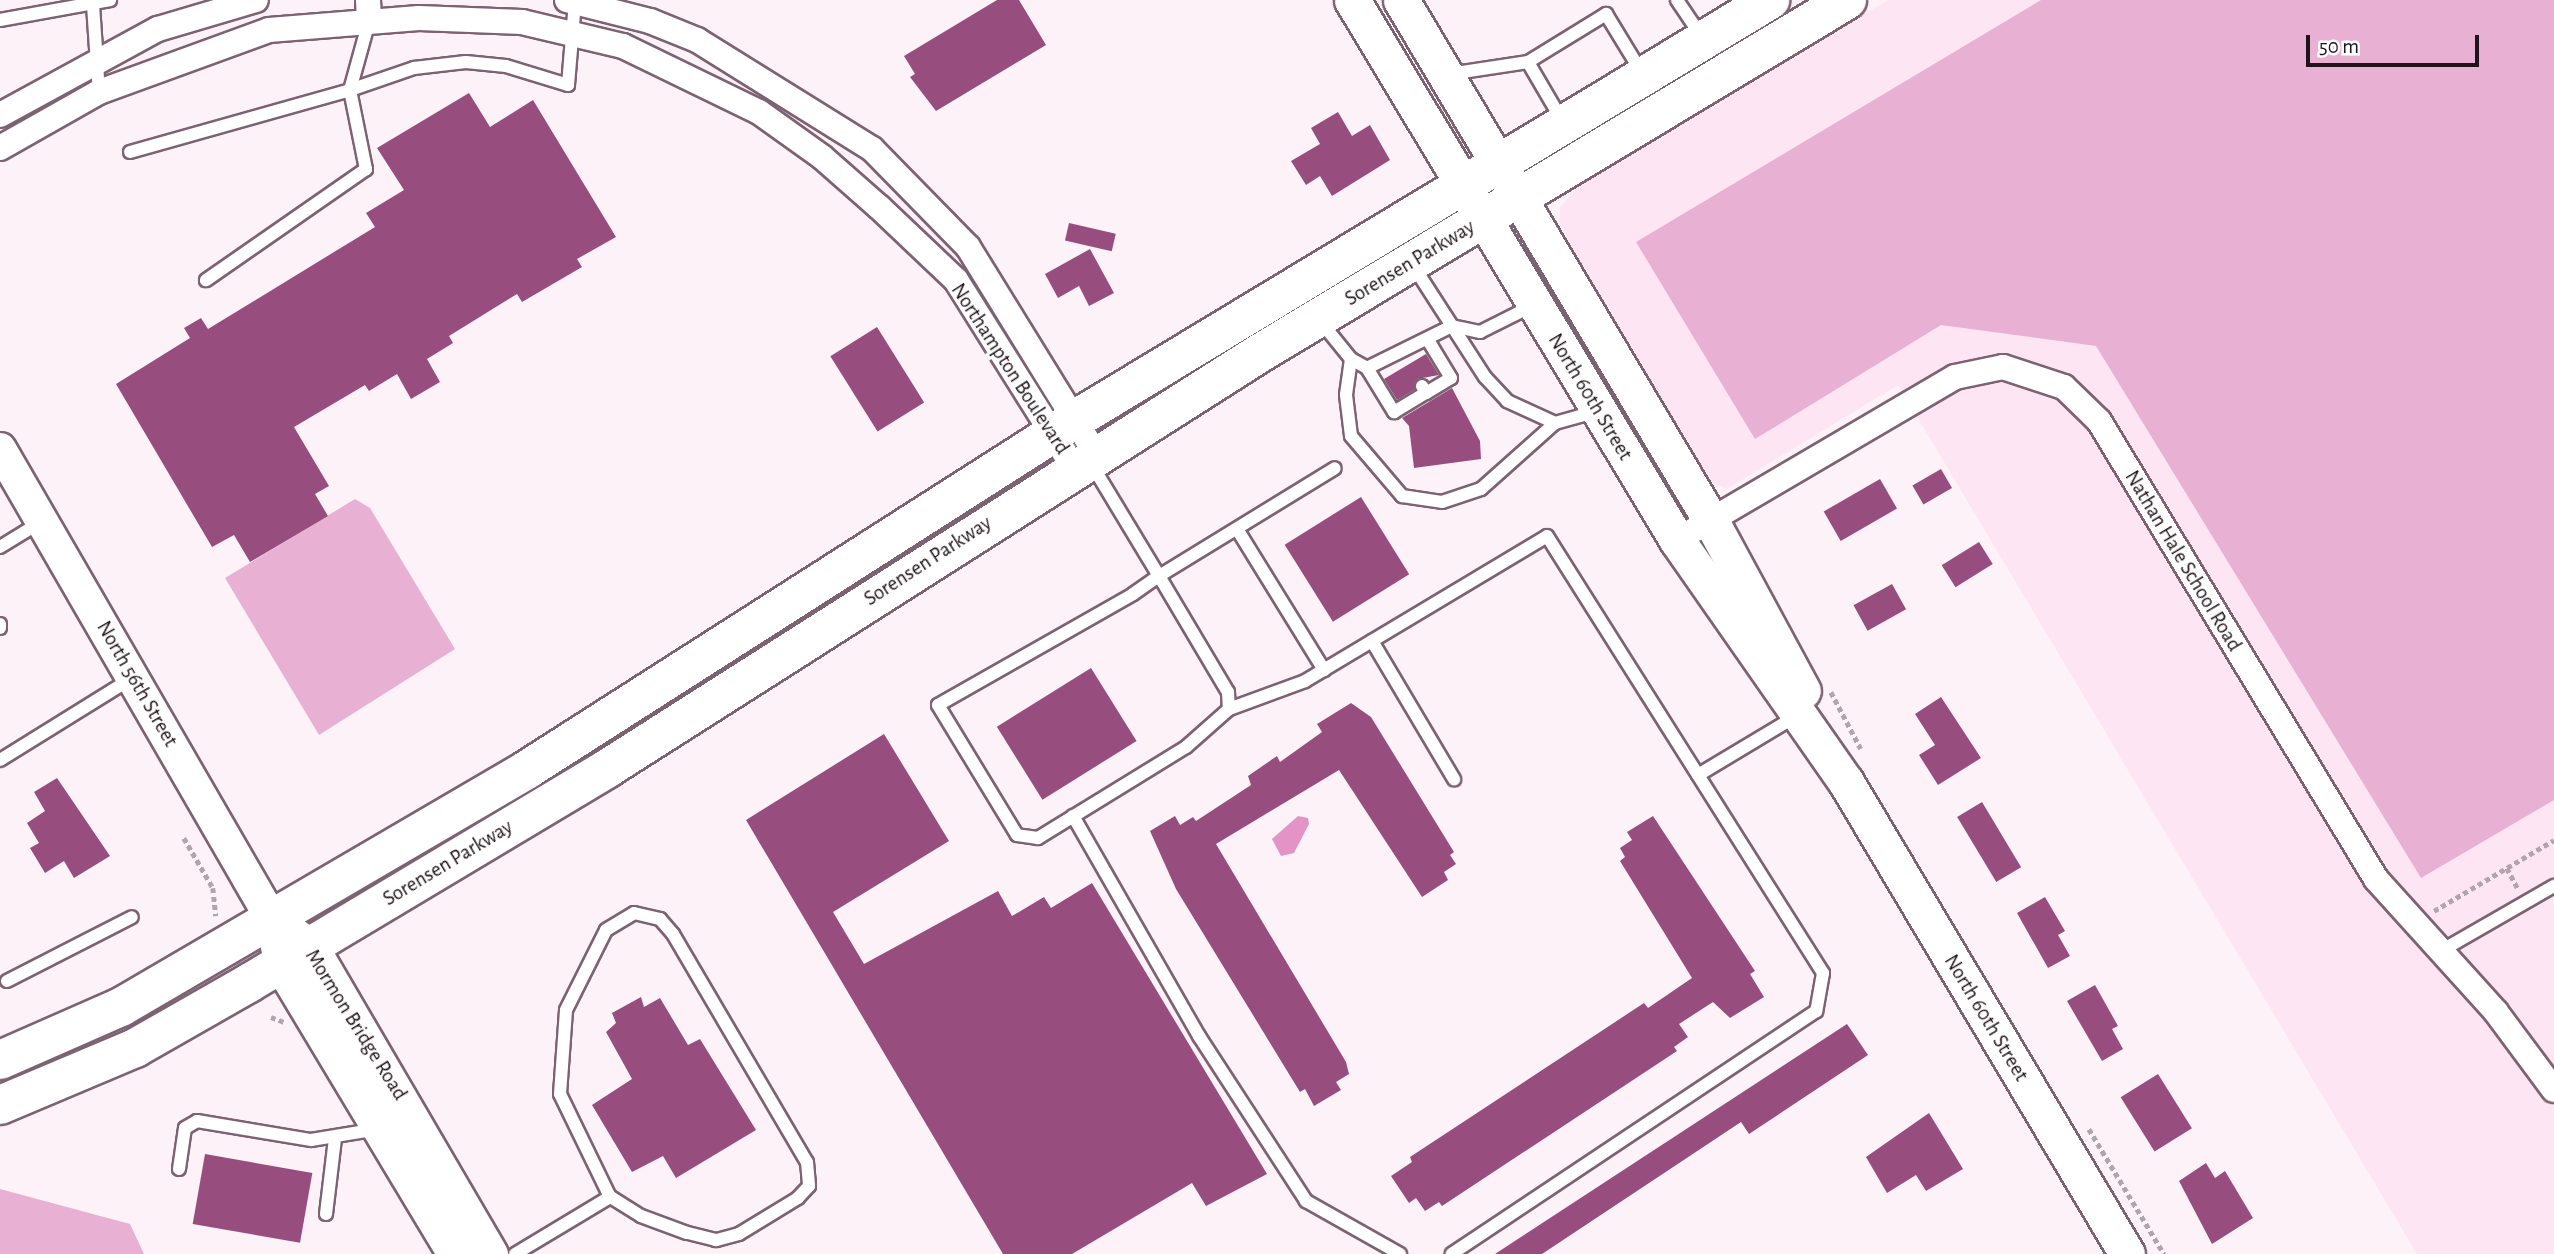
<!DOCTYPE html>
<html>
<head>
<meta charset="utf-8">
<style>
  body { margin:0 }
  #map { position:relative; width:2554px; height:1254px; overflow:hidden; background:#fef2f9; font-family:"Alegreya Sans",sans-serif }
  div>[style] { position:absolute }
  [style*='--x'] { left:calc(var(--x)*1px); top:calc(var(--y)*1px); width:calc(var(--w)*1px); rotate:calc(var(--a)*1deg) }
  .built>* { inset:0; background:#fde5f3 }
  .green>* { inset:0; background:#e8b0d2 }
  .water>* { inset:0; background:#e493c6 }
  .building>* { inset:0; background:#974e7e; transform-origin:0 0 }
  .path>* { height:4.5px; margin-top:-2.25px; transform-origin:0; background:repeating-linear-gradient(90deg,#b0a5ac 0 5px,transparent 0 8.5px) }
  .roads { filter:drop-shadow(2px 0 #7d6272) drop-shadow(-2px 0 #7d6272) drop-shadow(0 2px #7d6272) drop-shadow(0 -2px #7d6272) }
  .service>* { height:12px; margin:-6px; padding:0 6px; transform-origin:6px; border-radius:6px; background:#fff }
  .minor>* { height:24px; margin:-12px; padding:0 12px; transform-origin:12px; border-radius:12px; background:#fff }
  .tertiary>* { height:32px; margin:-16px; padding:0 16px; transform-origin:16px; border-radius:16px; background:#fff }
  .secondary>* { height:35px; margin:-17.5px; padding:0 17.5px; transform-origin:17.5px; border-radius:17.5px; background:#fff }
  .primary>* { height:38px; margin:-19px; padding:0 19px; transform-origin:19px; border-radius:19px; background:#fff }
  span { translate:-50% -50%; white-space:nowrap; text-align:center; line-height:1.15; -webkit-text-stroke:6px #fff; paint-order:stroke }
  .street-label { font-size:21px; color:#1e141a }
  .scale { position:absolute; left:2306px; top:35px; width:173px; height:32px; box-sizing:border-box; border:4px solid #1e141a; border-top:0; padding-left:9px; font-size:21px; line-height:24px; white-space:nowrap; color:#1e141a; -webkit-text-stroke:5px #fff; paint-order:stroke }
</style>
</head>
<body>
<div id="map">
  <div class="built">
    <div style="clip-path:polygon(1888px 0,2554px 0,2554px 1254px,2417px 1254px,1898px 385px,1727px 489px,1711px 482px,1573px 253px,1560px 223px,1560px 208px,1576px 188px)"></div>
  </div>
  <div class="green">
    <div style="clip-path:polygon(2041px 0,2554px 0,2554px 800px,2421px 878px,2096px 346px,1941px 325px,1755px 439px,1636px 242px)"></div>
    <div style="clip-path:polygon(355px 499px,370px 508px,455px 649px,319px 735px,225px 578px)"></div>
    <div style="clip-path:polygon(0 1189px,130px 1224px,144px 1254px,0 1254px)"></div>
  </div>
  <div class="water">
    <div style="clip-path:polygon(1298px 816px,1308px 818px,1309px 824px,1294px 853px,1281px 856px,1272px 839px)"></div>
  </div>
  <div class="building">
    <div style="clip-path:polygon(997px 0,1019px 0,1046px 45px,936px 111px,910px 77px,915px 74px,904px 56px)"></div>
    <div style="clip-path:polygon(469px 93px,490px 127px,533px 100px,616px 237px,577px 259px,582px 267px,522px 302px,517px 294px,449px 336px,453px 343px,427px 359px,440px 382px,411px 399px,397px 374px,369px 391px,365px 385px,294px 427px,329px 486px,315px 494px,328px 516px,250px 562px,234px 535px,212px 547px,116px 384px,190px 338px,184px 328px,201px 318px,208px 329px,375px 227px,366px 213px,404px 190px,377px 148px)"></div>
    <div style="clip-path:polygon(1338px 112px,1352px 136px,1370px 125px,1390px 160px,1332px 196px,1320px 176px,1306px 185px,1291px 161px,1320px 144px,1311px 128px)"></div>
    <div style="left:1069px;top:223px;width:48px;height:18px;rotate:13deg"></div>
    <div style="clip-path:polygon(1090px 249px,1114px 293px,1089px 306px,1079px 286px,1058px 298px,1045px 274px)"></div>
    <div style="left:877px;top:327px;width:89px;height:55px;rotate:58deg"></div>
    <div style="clip-path:polygon(1426px 354px,1439px 375px,1417px 379px,1414px 390px,1397px 400px,1384px 379px)"></div>
    <div style="clip-path:polygon(1452px 388px,1480px 441px,1481px 459px,1414px 468px,1409px 426px,1402px 418px)"></div>
    <div style="left:1941px;top:469px;width:22px;height:33px;rotate:60deg"></div>
    <div style="left:1880px;top:479px;width:34px;height:65px;rotate:60deg"></div>
    <div style="left:1361px;top:497px;width:91px;height:90px;rotate:58deg"></div>
    <div style="left:1979px;top:542px;width:26px;height:44px;rotate:58deg"></div>
    <div style="left:1892px;top:584px;width:29px;height:44px;rotate:61deg"></div>
    <div style="left:1091px;top:668px;width:86px;height:111px;rotate:58deg"></div>
    <div style="clip-path:polygon(1941px 697px,1981px 758px,1938px 785px,1919px 755px,1935px 745px,1915px 714px)"></div>
    <div style="clip-path:polygon(1351px 703px,1371px 717px,1454px 852px,1450px 855px,1456px 864px,1444px 872px,1448px 880px,1422px 897px,1339px 770px,1216px 844px,1346px 1062px,1349px 1074px,1336px 1082px,1341px 1090px,1314px 1106px,1305px 1089px,1300px 1092px,1176px 889px,1150px 831px,1175px 816px,1180px 825px,1193px 817px,1196px 821px,1251px 785px,1248px 776px,1277px 756px,1280px 762px,1322px 732px,1317px 724px)"></div>
    <div style="clip-path:polygon(884px 734px,949px 841px,833px 912px,864px 964px,998px 891px,1012px 916px,1044px 897px,1051px 908px,1092px 883px,1267px 1174px,1206px 1206px,1192px 1183px,1072px 1254px,1003px 1254px,746px 820px)"></div>
    <div style="clip-path:polygon(57px 778px,110px 856px,74px 878px,64px 861px,45px 873px,30px 848px,39px 843px,27px 823px,45px 811px,34px 792px)"></div>
    <div style="left:1982px;top:802px;width:76px;height:29px;rotate:59deg"></div>
    <div style="clip-path:polygon(1653px 816px,1755px 971px,1750px 974px,1764px 997px,1730px 1018px,1713px 1002px,1679px 1024px,1688px 1037px,1674px 1047px,1677px 1051px,1442px 1206px,1439px 1202px,1425px 1211px,1416px 1198px,1409px 1203px,1391px 1176px,1412px 1162px,1410px 1157px,1644px 1003px,1648px 1008px,1692px 978px,1620px 861px,1625px 857px,1620px 848px,1632px 840px,1627px 832px)"></div>
    <div style="clip-path:polygon(2045px 897px,2065px 931px,2058px 935px,2070px 956px,2048px 968px,2017px 913px)"></div>
    <div style="clip-path:polygon(2095px 985px,2118px 1026px,2112px 1029px,2123px 1049px,2102px 1061px,2067px 1001px)"></div>
    <div style="clip-path:polygon(641px 997px,644px 1007px,660px 998px,688px 1045px,700px 1039px,756px 1130px,676px 1178px,663px 1156px,632px 1172px,592px 1105px,632px 1079px,606px 1032px,616px 1023px,612px 1013px)"></div>
    <div style="clip-path:polygon(1847px 1024px,1868px 1055px,1749px 1134px,1741px 1122px,1542px 1254px,1495px 1254px)"></div>
    <div style="left:2158px;top:1074px;width:64px;height:44px;rotate:58deg"></div>
    <div style="clip-path:polygon(1929px 1113px,1963px 1169px,1926px 1191px,1916px 1175px,1887px 1193px,1866px 1157px)"></div>
    <div style="left:205px;top:1154px;width:109px;height:71px;rotate:10deg"></div>
    <div style="clip-path:polygon(2206px 1163px,2215px 1178px,2225px 1171px,2253px 1218px,2212px 1244px,2179px 1181px)"></div>
  </div>
  <div class="path">
    <div style="--x:1831;--y:692;--w:64;--a:62.2"></div>
    <div style="--x:184;--y:838;--w:58;--a:59.9"></div>
    <div style="--x:213;--y:888;--w:28;--a:84"></div>
    <div style="--x:2507;--y:868;--w:24;--a:62"></div>
    <div style="--x:2434;--y:911;--w:139;--a:-30.6"></div>
    <div style="--x:271;--y:1017;--w:14;--a:21"></div>
    <div style="--x:2089;--y:1129;--w:146;--a:59"></div>
  </div>
  <div class="roads">
    <div class="service">
      <div style="--x:1677;--y:0;--w:45;--a:56"></div>
      <div style="--x:93;--y:5;--w:87;--a:86.1"></div>
      <div style="--x:0;--y:20;--w:112;--a:-10.3"></div>
      <div style="--x:1449;--y:74;--w:80;--a:-8.6"></div>
      <div style="--x:350;--y:90;--w:68;--a:-19"></div>
      <div style="--x:414;--y:68;--w:52;--a:-6.6"></div>
      <div style="--x:466;--y:62;--w:40;--a:5.7"></div>
      <div style="--x:506;--y:66;--w:65;--a:17"></div>
      <div style="--x:568;--y:85;--w:83;--a:-85.2"></div>
      <div style="--x:350;--y:90;--w:72;--a:-74.6"></div>
      <div style="--x:1563;--y:122;--w:69;--a:-120.3"></div>
      <div style="--x:1528;--y:62;--w:92;--a:-31.6"></div>
      <div style="--x:1606;--y:14;--w:69;--a:58.6"></div>
      <div style="--x:130;--y:152;--w:229;--a:-15.7"></div>
      <div style="--x:350;--y:90;--w:81;--a:78.6"></div>
      <div style="--x:366;--y:169;--w:195;--a:145.2"></div>
      <div style="--x:1414;--y:267;--w:131;--a:57.2"></div>
      <div style="--x:1485;--y:377;--w:33;--a:47"></div>
      <div style="--x:1507;--y:401;--w:53;--a:24.6"></div>
      <div style="--x:1555;--y:423;--w:45;--a:-15.6"></div>
      <div style="--x:1321;--y:322;--w:48;--a:51"></div>
      <div style="--x:1351;--y:359;--w:18;--a:29"></div>
      <div style="--x:1367;--y:368;--w:95;--a:-26.3"></div>
      <div style="--x:1452;--y:326;--w:29;--a:12"></div>
      <div style="--x:1480;--y:332;--w:60;--a:-26.6"></div>
      <div style="--x:1351;--y:359;--w:36;--a:98"></div>
      <div style="--x:1346;--y:395;--w:41;--a:83"></div>
      <div style="--x:1351;--y:436;--w:79;--a:49.6"></div>
      <div style="--x:1402;--y:496;--w:40;--a:8.5"></div>
      <div style="--x:1442;--y:502;--w:41;--a:-18.4"></div>
      <div style="--x:1481;--y:489;--w:99;--a:-41.7"></div>
      <div style="--x:1367;--y:368;--w:52;--a:58.5"></div>
      <div style="--x:1394;--y:412;--w:37;--a:-31"></div>
      <div style="--x:1426;--y:393;--w:8;--a:-120"></div>
      <div style="--x:1426;--y:393;--w:29;--a:-31"></div>
      <div style="--x:1451;--y:378;--w:44;--a:-121.2"></div>
      <div style="--x:1092;--y:465;--w:130;--a:58.9"></div>
      <div style="--x:1159;--y:576;--w:135;--a:59.3"></div>
      <div style="--x:1228;--y:692;--w:17;--a:87"></div>
      <div style="--x:1229;--y:709;--w:57;--a:138.5"></div>
      <div style="--x:1186;--y:747;--w:174;--a:148.4"></div>
      <div style="--x:1038;--y:838;--w:21;--a:-172"></div>
      <div style="--x:1017;--y:835;--w:152;--a:-121.3"></div>
      <div style="--x:938;--y:705;--w:224;--a:-29.6"></div>
      <div style="--x:1133;--y:594;--w:32;--a:-35"></div>
      <div style="--x:1159;--y:576;--w:206;--a:-31.5"></div>
      <div style="--x:1237;--y:529;--w:166;--a:58.3"></div>
      <div style="--x:0;--y:547;--w:48;--a:-31.4"></div>
      <div style="--x:0;--y:624;--w:4;--a:90"></div>
      <div style="--x:1372;--y:641;--w:161;--a:59.3"></div>
      <div style="--x:1229;--y:709;--w:81;--a:-20.2"></div>
      <div style="--x:1305;--y:681;--w:282;--a:-30.9"></div>
      <div style="--x:1547;--y:536;--w:517;--a:57.72"></div>
      <div style="--x:1823;--y:973;--w:39;--a:100"></div>
      <div style="--x:1816;--y:1011;--w:438;--a:146.3"></div>
      <div style="--x:0;--y:760;--w:155;--a:-31.8"></div>
      <div style="--x:1698;--y:775;--w:114;--a:-31"></div>
      <div style="--x:1073;--y:816;--w:254;--a:60.2"></div>
      <div style="--x:1199;--y:1036;--w:197;--a:57"></div>
      <div style="--x:1306;--y:1201;--w:108;--a:29.4"></div>
      <div style="--x:634;--y:913;--w:27;--a:13"></div>
      <div style="--x:660;--y:919;--w:20;--a:49"></div>
      <div style="--x:673;--y:934;--w:264;--a:59.6"></div>
      <div style="--x:807;--y:1162;--w:24;--a:85"></div>
      <div style="--x:809;--y:1186;--w:16;--a:133"></div>
      <div style="--x:798;--y:1198;--w:69;--a:148.6"></div>
      <div style="--x:739;--y:1234;--w:24;--a:165"></div>
      <div style="--x:716;--y:1240;--w:30;--a:-166"></div>
      <div style="--x:687;--y:1233;--w:49;--a:-159.7"></div>
      <div style="--x:641;--y:1216;--w:36;--a:-148"></div>
      <div style="--x:610;--y:1197;--w:114;--a:-115.9"></div>
      <div style="--x:560;--y:1094;--w:84;--a:-85.9"></div>
      <div style="--x:566;--y:1010;--w:89;--a:-63.4"></div>
      <div style="--x:606;--y:930;--w:33;--a:-31"></div>
      <div style="--x:2439;--y:952;--w:133;--a:-29.9"></div>
      <div style="--x:7;--y:981;--w:140;--a:-27.1"></div>
      <div style="--x:179;--y:1169;--w:41;--a:-81.7"></div>
      <div style="--x:185;--y:1128;--w:14;--a:-30"></div>
      <div style="--x:197;--y:1121;--w:116;--a:9.5"></div>
      <div style="--x:311;--y:1140;--w:68;--a:-9.3"></div>
      <div style="--x:326;--y:1214;--w:77;--a:-83.2"></div>
      <div style="--x:515;--y:1254;--w:111;--a:-31"></div>
    </div>
    <div class="minor">
      <div style="--x:368;--y:0;--w:21;--a:87"></div>
      <div style="--x:567;--y:0;--w:86;--a:14.2"></div>
      <div style="--x:650;--y:21;--w:51;--a:22"></div>
      <div style="--x:697;--y:40;--w:206;--a:31.9"></div>
      <div style="--x:872;--y:149;--w:137;--a:45.6"></div>
      <div style="--x:968;--y:247;--w:243;--a:58.3"></div>
      <div style="--x:0;--y:115;--w:180;--a:-28.6"></div>
      <div style="--x:158;--y:29;--w:102;--a:-16.5"></div>
      <div style="--x:0;--y:148;--w:114;--a:-29.5"></div>
      <div style="--x:99;--y:92;--w:181;--a:-20"></div>
      <div style="--x:269;--y:30;--w:150;--a:-4.6"></div>
      <div style="--x:419;--y:18;--w:103;--a:2.2"></div>
      <div style="--x:522;--y:22;--w:104;--a:13.4"></div>
      <div style="--x:623;--y:46;--w:151;--a:25.9"></div>
      <div style="--x:759;--y:112;--w:77;--a:35.5"></div>
      <div style="--x:822;--y:157;--w:76;--a:41.3"></div>
      <div style="--x:879;--y:207;--w:106;--a:43.5"></div>
      <div style="--x:956;--y:280;--w:222;--a:57.9"></div>
      <div style="--x:1677;--y:540;--w:322;--a:-30.4"></div>
      <div style="--x:1955;--y:377;--w:49;--a:-11.8"></div>
      <div style="--x:2003;--y:367;--w:64;--a:18.2"></div>
      <div style="--x:2064;--y:387;--w:49;--a:44.2"></div>
      <div style="--x:2099;--y:421;--w:535;--a:58.83"></div>
      <div style="--x:2376;--y:879;--w:179;--a:47.9"></div>
      <div style="--x:2496;--y:1012;--w:97;--a:53.4"></div>
    </div>
    <div class="tertiary">
      <div style="--x:0;--y:449;--w:545;--a:59.96"></div>
    </div>
    <div class="secondary">
      <div style="--x:1352;--y:0;--w:630;--a:58.96"></div>
      <div style="--x:1677;--y:540;--w:295;--a:55.1"></div>
      <div style="--x:1846;--y:782;--w:549;--a:59.23"></div>
      <div style="--x:1401;--y:0;--w:606;--a:59.25"></div>
      <div style="--x:1711;--y:521;--w:193;--a:61.6"></div>
      <div style="--x:273;--y:921;--w:45;--a:34"></div>
      <div style="--x:310;--y:946;--w:357;--a:59.7"></div>
      <div style="--x:276;--y:935;--w:29;--a:80"></div>
      <div style="--x:281;--y:964;--w:338;--a:59"></div>
    </div>
    <div class="primary">
      <div style="--x:0;--y:1060;--w:132;--a:-23.7"></div>
      <div style="--x:121;--y:1007;--w:471;--a:-30.3"></div>
      <div style="--x:528;--y:769;--w:650;--a:-32.57"></div>
      <div style="--x:1076;--y:419;--w:811;--a:-31.12"></div>
      <div style="--x:0;--y:1105;--w:147;--a:-22.9"></div>
      <div style="--x:135;--y:1048;--w:131;--a:-29.7"></div>
      <div style="--x:249;--y:983;--w:418;--a:-30.9"></div>
      <div style="--x:608;--y:768;--w:773;--a:-32.48"></div>
      <div style="--x:1260;--y:353;--w:685;--a:-31.02"></div>
    </div>
  </div>
  <div class="street-label">
    <span style="left:1410px;top:263px;rotate:-31deg">Sorensen Parkway</span>
    <span style="left:1010px;top:369px;rotate:57deg">Northampton Boulevard</span>
    <span style="left:1590px;top:397px;rotate:59deg">North 60th Street</span>
    <span style="left:928px;top:561px;rotate:-33deg">Sorensen Parkway</span>
    <span style="left:2183px;top:561px;rotate:59deg">Nathan Hale School Road</span>
    <span style="left:137px;top:684px;rotate:60deg">North 56th Street</span>
    <span style="left:448px;top:863px;rotate:-31deg">Sorensen Parkway</span>
    <span style="left:1986px;top:1018px;rotate:59deg">North 60th Street</span>
    <span style="left:356px;top:1025px;rotate:58deg">Mormon Bridge Road</span>
  </div>
  <div class="scale">50 m</div>
</div>
</body>
</html>
